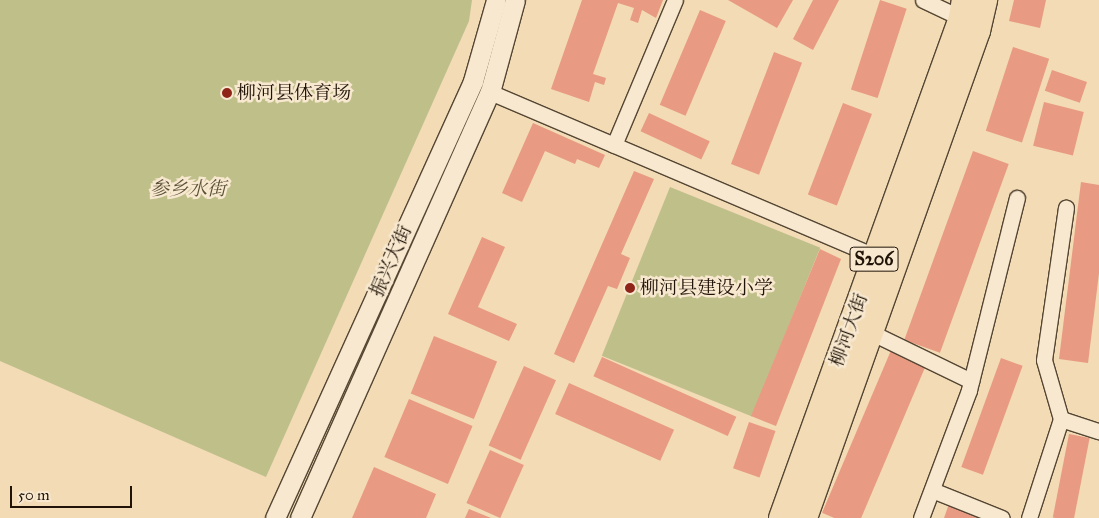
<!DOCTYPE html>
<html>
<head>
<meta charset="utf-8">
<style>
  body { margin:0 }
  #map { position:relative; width:1099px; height:518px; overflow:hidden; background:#f2dbb5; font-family:"IM FELL Great Primer","Noto Serif SC",serif }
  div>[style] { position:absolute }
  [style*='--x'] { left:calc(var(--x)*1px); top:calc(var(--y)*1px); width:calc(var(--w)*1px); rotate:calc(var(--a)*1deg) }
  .green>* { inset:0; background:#bfbf8a; transform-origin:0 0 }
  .building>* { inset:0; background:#e89a82; transform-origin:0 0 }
  .roads { filter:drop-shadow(1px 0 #544633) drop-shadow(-1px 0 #544633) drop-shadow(0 1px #544633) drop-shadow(0 -1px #544633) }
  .minor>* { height:15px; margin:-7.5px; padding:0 7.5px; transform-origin:7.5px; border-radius:7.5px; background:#f7e8cf }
  .tertiary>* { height:19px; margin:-9.5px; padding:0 9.5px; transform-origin:9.5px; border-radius:9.5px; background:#f7e8cf }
  .primary>* { height:24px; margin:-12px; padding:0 12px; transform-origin:12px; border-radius:12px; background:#f2dbb5 }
  .dots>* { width:14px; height:14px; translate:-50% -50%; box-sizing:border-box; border:2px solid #f7e8cf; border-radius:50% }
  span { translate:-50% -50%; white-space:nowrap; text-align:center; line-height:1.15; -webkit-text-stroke:5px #f7e8cf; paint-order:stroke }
  .shield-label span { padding:1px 4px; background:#f7e8cf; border:1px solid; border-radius:4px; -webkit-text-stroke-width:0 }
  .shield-label { font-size:18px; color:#201408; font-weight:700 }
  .poi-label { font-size:19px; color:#201408 }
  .left { translate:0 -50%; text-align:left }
  .park-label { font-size:19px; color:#585036; font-style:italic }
  .street-label { font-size:19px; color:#201408 }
  .scale { position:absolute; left:10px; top:486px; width:122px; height:22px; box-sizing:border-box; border:2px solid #201408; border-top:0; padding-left:6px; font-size:15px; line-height:18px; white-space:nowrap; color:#201408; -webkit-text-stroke:4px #f7e8cf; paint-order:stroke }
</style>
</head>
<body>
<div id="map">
  <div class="green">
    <div style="clip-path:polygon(0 0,472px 0,469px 21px,266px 477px,0 361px)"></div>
    <div style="left:670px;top:187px;width:162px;height:182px;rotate:22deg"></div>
  </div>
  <div class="building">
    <div style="clip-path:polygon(582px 0,663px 0,656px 18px,642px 10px,638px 23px,630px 20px,634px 8px,618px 3px,593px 74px,606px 78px,604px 85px,595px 82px,589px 102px,551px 89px)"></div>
    <div style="clip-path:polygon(728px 0,793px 0,777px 28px)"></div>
    <div style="clip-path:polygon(813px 0,839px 0,813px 50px,793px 39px)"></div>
    <div style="left:880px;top:0;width:28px;height:94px;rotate:18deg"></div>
    <div style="clip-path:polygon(1014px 0,1046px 0,1040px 28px,1009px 21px)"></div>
    <div style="left:700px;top:10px;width:28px;height:103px;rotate:23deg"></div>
    <div style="left:1013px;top:47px;width:38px;height:88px;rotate:18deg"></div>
    <div style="left:774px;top:52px;width:30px;height:120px;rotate:21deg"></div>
    <div style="left:1052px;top:70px;width:37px;height:22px;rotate:19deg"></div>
    <div style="left:1044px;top:102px;width:41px;height:45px;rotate:14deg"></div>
    <div style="left:843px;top:103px;width:31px;height:98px;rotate:21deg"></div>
    <div style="left:649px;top:113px;width:67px;height:20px;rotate:25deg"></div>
    <div style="clip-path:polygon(533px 123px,605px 155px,599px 168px,577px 159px,575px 164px,545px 151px,522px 202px,502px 193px)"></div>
    <div style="left:973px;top:151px;width:38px;height:201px;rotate:20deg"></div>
    <div style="clip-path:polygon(634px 171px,654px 179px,621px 254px,630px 258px,617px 289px,608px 286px,574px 363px,554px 354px)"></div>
    <div style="clip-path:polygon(1081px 182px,1099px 185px,1099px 273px,1088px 363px,1059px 359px)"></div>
    <div style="clip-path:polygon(482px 237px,505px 247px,478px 307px,517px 324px,509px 341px,448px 314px)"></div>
    <div style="clip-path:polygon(820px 249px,841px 259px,776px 426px,751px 416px)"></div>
    <div style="left:434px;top:336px;width:68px;height:62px;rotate:22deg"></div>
    <div style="left:892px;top:348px;width:38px;height:179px;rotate:23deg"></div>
    <div style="left:602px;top:357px;width:147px;height:21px;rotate:24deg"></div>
    <div style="left:1001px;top:358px;width:23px;height:116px;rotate:20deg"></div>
    <div style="left:524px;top:366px;width:35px;height:87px;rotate:24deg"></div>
    <div style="left:569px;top:383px;width:115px;height:34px;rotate:24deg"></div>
    <div style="left:409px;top:399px;width:69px;height:63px;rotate:23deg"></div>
    <div style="left:749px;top:422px;width:28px;height:49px;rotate:19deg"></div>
    <div style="left:1069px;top:434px;width:21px;height:85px;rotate:11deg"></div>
    <div style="left:490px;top:450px;width:37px;height:58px;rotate:24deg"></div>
    <div style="clip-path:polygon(374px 467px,436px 494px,426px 518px,352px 518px)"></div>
    <div style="clip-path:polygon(950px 501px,983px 514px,982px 518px,944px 518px)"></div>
    <div style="clip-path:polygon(469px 509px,491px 518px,465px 518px)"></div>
  </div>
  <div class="roads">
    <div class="minor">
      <div style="--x:923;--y:0;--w:42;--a:25.3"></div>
      <div style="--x:490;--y:92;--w:418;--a:23.1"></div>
      <div style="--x:614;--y:145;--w:157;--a:-67.2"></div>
      <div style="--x:864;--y:329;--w:119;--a:25.9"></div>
      <div style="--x:1061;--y:419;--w:61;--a:-106.1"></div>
      <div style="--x:1044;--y:360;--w:154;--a:-81.8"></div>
      <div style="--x:932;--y:490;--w:75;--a:21.8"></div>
      <div style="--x:921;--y:518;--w:137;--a:-69.4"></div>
      <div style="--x:969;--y:390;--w:198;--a:-76"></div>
      <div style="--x:1029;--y:518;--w:104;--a:-72.1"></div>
      <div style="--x:1061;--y:419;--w:40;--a:18"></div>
    </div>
    <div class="tertiary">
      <div style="--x:275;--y:518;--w:480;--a:-65.6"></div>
      <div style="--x:473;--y:81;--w:84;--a:-74.1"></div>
      <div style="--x:300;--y:518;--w:466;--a:-66"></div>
      <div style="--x:490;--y:92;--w:95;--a:-74.8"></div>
    </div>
    <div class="primary">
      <div style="--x:781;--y:518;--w:531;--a:-70.2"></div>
      <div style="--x:961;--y:18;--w:18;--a:-81"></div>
      <div style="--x:805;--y:518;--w:517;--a:-70.44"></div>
      <div style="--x:978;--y:31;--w:32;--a:-77"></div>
    </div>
  </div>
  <div class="dots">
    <div style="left:227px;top:93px;background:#8f2418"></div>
    <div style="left:630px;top:288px;background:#8f2418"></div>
  </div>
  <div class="shield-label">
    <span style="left:874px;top:259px">S206</span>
  </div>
  <div class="poi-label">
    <span class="left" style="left:237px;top:93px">柳河县体育场</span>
    <span class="left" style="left:640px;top:288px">柳河县建设小学</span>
  </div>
  <div class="park-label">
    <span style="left:188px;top:189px">参乡水街</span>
  </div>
  <div class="street-label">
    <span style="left:391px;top:261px;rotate:-66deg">振兴大街</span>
    <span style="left:849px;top:330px;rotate:-70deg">柳河大街</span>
  </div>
  <div class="scale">50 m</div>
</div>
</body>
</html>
